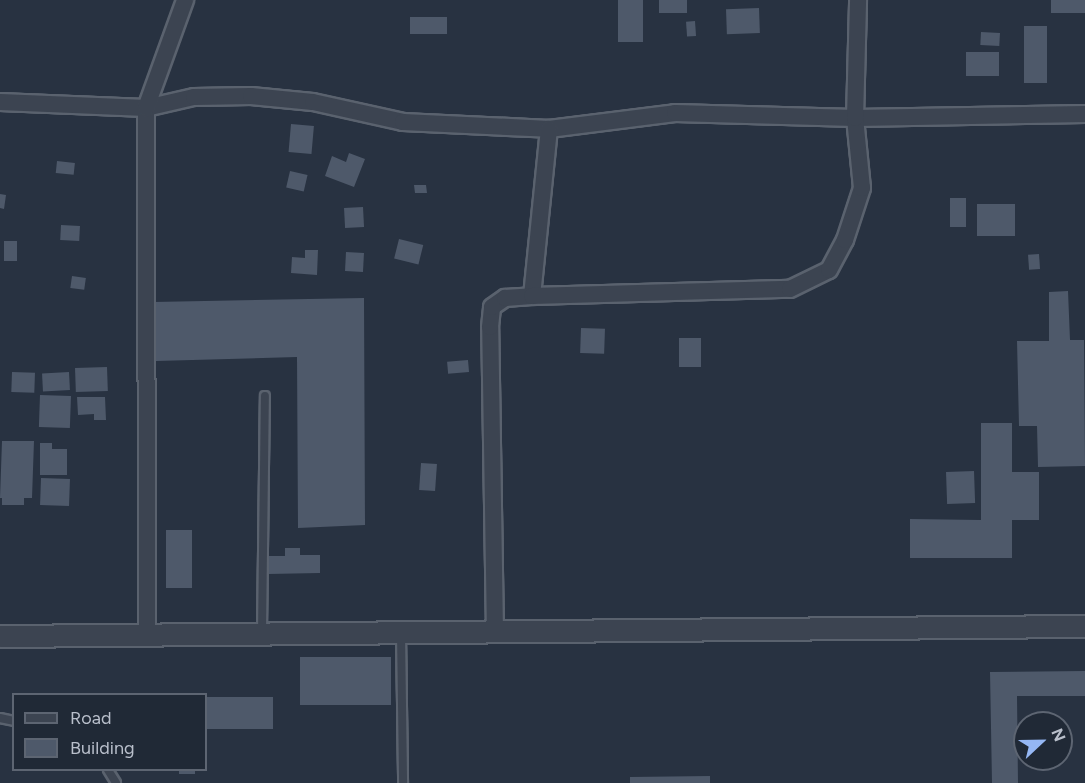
<!DOCTYPE html>
<html>
<head>
<meta charset="utf-8">
<style>
  body { margin:0 }
  #map { position:relative; width:1085px; height:783px; overflow:hidden; background:#283241; font-family:Figtree,sans-serif }
  div>[style] { position:absolute }
  [style*='--x'] { left:calc(var(--x)*1px); top:calc(var(--y)*1px); width:calc(var(--w)*1px); rotate:calc(var(--a)*1deg) }
  .building>* { inset:0; background:#4e596a; transform-origin:0 0 }
  .roads { filter:drop-shadow(2px 0 #5a626e) drop-shadow(-2px 0 #5a626e) drop-shadow(0 2px #5a626e) drop-shadow(0 -2px #5a626e) }
  .service>* { height:8px; margin:-4px; padding:0 4px; transform-origin:4px; border-radius:4px; background:#3c4451 }
  .minor>* { height:16px; margin:-8px; padding:0 8px; transform-origin:8px; border-radius:8px; background:#3c4451 }
  .tertiary>* { height:21px; margin:-10.5px; padding:0 10.5px; transform-origin:10.5px; border-radius:10.5px; background:#3c4451 }
  span { translate:-50% -50%; white-space:nowrap; text-align:center; line-height:1.15; -webkit-text-stroke:6px #202936; paint-order:stroke }
  .legend { position:absolute; left:12px; top:693px; width:195px; height:78px; box-sizing:border-box; background:#202936; border:2px solid #5d6572; margin:0; padding:8px 10px; list-style:none; font-size:18px; color:#b9bfcb }
  .legend li { display:flex; align-items:center; gap:12px; height:30px }
  .legend b { width:30px; border:2px solid #5d6572 }
  .north { position:absolute; left:1013px; top:711px; width:60px; height:60px; box-sizing:border-box; background:#202936; border:2px solid #5d6572; border-radius:50%; rotate:68deg; font-size:16px; font-weight:700; line-height:24px; text-align:center; color:#b9bfcb }
  .north::after { content:''; display:block; margin:auto; width:21px; height:27px; background:#95b7f4; clip-path:polygon(50% 0,100% 100%,50% 72%,0 100%) }
</style>
</head>
<body>
<div id="map">
  <div class="building">
    <div style="left:618px;top:0;width:25px;height:42px"></div>
    <div style="left:659px;top:0;width:28px;height:13px"></div>
    <div style="left:1051px;top:0;width:34px;height:13px"></div>
    <div style="left:759px;top:8px;width:25px;height:33px;rotate:88deg"></div>
    <div style="left:447px;top:17px;width:17px;height:37px;rotate:90deg"></div>
    <div style="left:695px;top:21px;width:15px;height:9px;rotate:86deg"></div>
    <div style="left:1024px;top:26px;width:23px;height:57px"></div>
    <div style="left:981px;top:32px;width:19px;height:13px;rotate:3deg"></div>
    <div style="left:966px;top:52px;width:33px;height:24px"></div>
    <div style="left:291px;top:124px;width:23px;height:28px;rotate:5deg"></div>
    <div style="clip-path:polygon(349px 153px,365px 159px,354px 187px,325px 176px,332px 156px,346px 162px)"></div>
    <div style="left:57px;top:161px;width:18px;height:12px;rotate:6deg"></div>
    <div style="left:290px;top:171px;width:18px;height:17px;rotate:13deg"></div>
    <div style="clip-path:polygon(414px 185px,426px 185px,427px 193px,415px 193px)"></div>
    <div style="clip-path:polygon(0 194px,6px 195px,4px 209px,0 208px)"></div>
    <div style="left:950px;top:198px;width:16px;height:29px"></div>
    <div style="left:977px;top:204px;width:38px;height:32px"></div>
    <div style="left:363px;top:207px;width:20px;height:19px;rotate:87deg"></div>
    <div style="left:61px;top:225px;width:19px;height:15px;rotate:3deg"></div>
    <div style="left:399px;top:239px;width:25px;height:20px;rotate:14deg"></div>
    <div style="left:4px;top:241px;width:13px;height:20px"></div>
    <div style="clip-path:polygon(305px 250px,318px 250px,317px 275px,291px 273px,292px 257px,305px 258px)"></div>
    <div style="left:346px;top:252px;width:18px;height:19px;rotate:3deg"></div>
    <div style="left:1039px;top:254px;width:15px;height:11px;rotate:86deg"></div>
    <div style="left:72px;top:276px;width:14px;height:12px;rotate:8deg"></div>
    <div style="clip-path:polygon(1068px 291px,1070px 340px,1084px 340px,1085px 466px,1038px 467px,1037px 426px,1019px 426px,1017px 341px,1049px 341px,1049px 292px)"></div>
    <div style="clip-path:polygon(364px 298px,365px 525px,298px 528px,297px 357px,156px 361px,153px 302px)"></div>
    <div style="left:581px;top:328px;width:24px;height:25px;rotate:2deg"></div>
    <div style="left:679px;top:338px;width:22px;height:29px"></div>
    <div style="left:468px;top:360px;width:12px;height:21px;rotate:85deg"></div>
    <div style="left:107px;top:367px;width:24px;height:32px;rotate:88deg"></div>
    <div style="left:12px;top:372px;width:23px;height:20px;rotate:2deg"></div>
    <div style="left:69px;top:372px;width:18px;height:27px;rotate:87deg"></div>
    <div style="left:40px;top:395px;width:31px;height:32px;rotate:2deg"></div>
    <div style="clip-path:polygon(77px 397px,105px 397px,106px 420px,94px 420px,94px 414px,78px 415px)"></div>
    <div style="clip-path:polygon(981px 423px,1012px 423px,1012px 472px,1039px 472px,1039px 520px,1012px 520px,1012px 558px,910px 558px,910px 519px,981px 520px)"></div>
    <div style="clip-path:polygon(2px 441px,34px 441px,32px 498px,24px 498px,24px 505px,2px 505px,2px 498px,0 498px)"></div>
    <div style="clip-path:polygon(40px 443px,52px 443px,52px 449px,67px 449px,67px 475px,40px 475px)"></div>
    <div style="left:421px;top:463px;width:16px;height:27px;rotate:4deg"></div>
    <div style="left:974px;top:471px;width:32px;height:28px;rotate:88deg"></div>
    <div style="left:41px;top:478px;width:29px;height:27px;rotate:2deg"></div>
    <div style="left:166px;top:530px;width:26px;height:58px"></div>
    <div style="clip-path:polygon(285px 548px,300px 548px,300px 555px,320px 555px,320px 573px,268px 574px,268px 556px,285px 556px)"></div>
    <div style="left:300px;top:657px;width:91px;height:48px"></div>
    <div style="clip-path:polygon(1085px 671px,1085px 696px,1017px 696px,1018px 783px,992px 783px,990px 672px)"></div>
    <div style="left:273px;top:697px;width:32px;height:67px;rotate:90deg"></div>
    <div style="left:179px;top:770px;width:16px;height:4px"></div>
    <div style="clip-path:polygon(710px 776px,710px 783px,630px 783px,630px 777px)"></div>
  </div>
  <div class="roads">
    <div class="service">
      <div style="--x:262;--y:632;--w:236;--a:-89.3"></div>
      <div style="--x:401;--y:633;--w:150;--a:89.2"></div>
      <div style="--x:0;--y:718;--w:14;--a:12"></div>
      <div style="--x:108;--y:770;--w:15;--a:58"></div>
    </div>
    <div class="minor">
      <div style="--x:0;--y:102;--w:146;--a:2.4"></div>
      <div style="--x:146;--y:108;--w:49;--a:-12.9"></div>
      <div style="--x:194;--y:97;--w:57;--a:-1"></div>
      <div style="--x:251;--y:96;--w:62;--a:5.5"></div>
      <div style="--x:313;--y:102;--w:92;--a:12.5"></div>
      <div style="--x:403;--y:122;--w:146;--a:2.7"></div>
      <div style="--x:549;--y:129;--w:127;--a:-7.2"></div>
      <div style="--x:675;--y:113;--w:180;--a:1.6"></div>
      <div style="--x:855;--y:118;--w:230;--a:-1"></div>
      <div style="--x:532;--y:296;--w:168;--a:-84.2"></div>
      <div style="--x:495;--y:633;--w:306;--a:-90.9"></div>
      <div style="--x:490;--y:327;--w:20;--a:-84"></div>
      <div style="--x:492;--y:307;--w:16;--a:-35"></div>
      <div style="--x:505;--y:298;--w:27;--a:-4"></div>
      <div style="--x:532;--y:296;--w:258;--a:-1.6"></div>
      <div style="--x:790;--y:289;--w:43;--a:-26"></div>
      <div style="--x:829;--y:270;--w:34;--a:-62"></div>
      <div style="--x:845;--y:240;--w:55;--a:-71.9"></div>
      <div style="--x:862;--y:188;--w:70;--a:-95.7"></div>
      <div style="--x:855;--y:118;--w:118;--a:-88.5"></div>
      <div style="--x:147;--y:635;--w:527;--a:-90.11"></div>
      <div style="--x:146;--y:108;--w:115;--a:-70.1"></div>
    </div>
    <div class="tertiary">
      <div style="--x:0;--y:636;--w:1085;--a:-0.53"></div>
    </div>
  </div>
  <ul class="legend">
  <li><b style="height:8px;background:#3c4451"></b>Road</li>
  <li><b style="height:16px;background:#4e596a"></b>Building</li>
  </ul>
  <div class="north">N</div>
</div>
</body>
</html>
